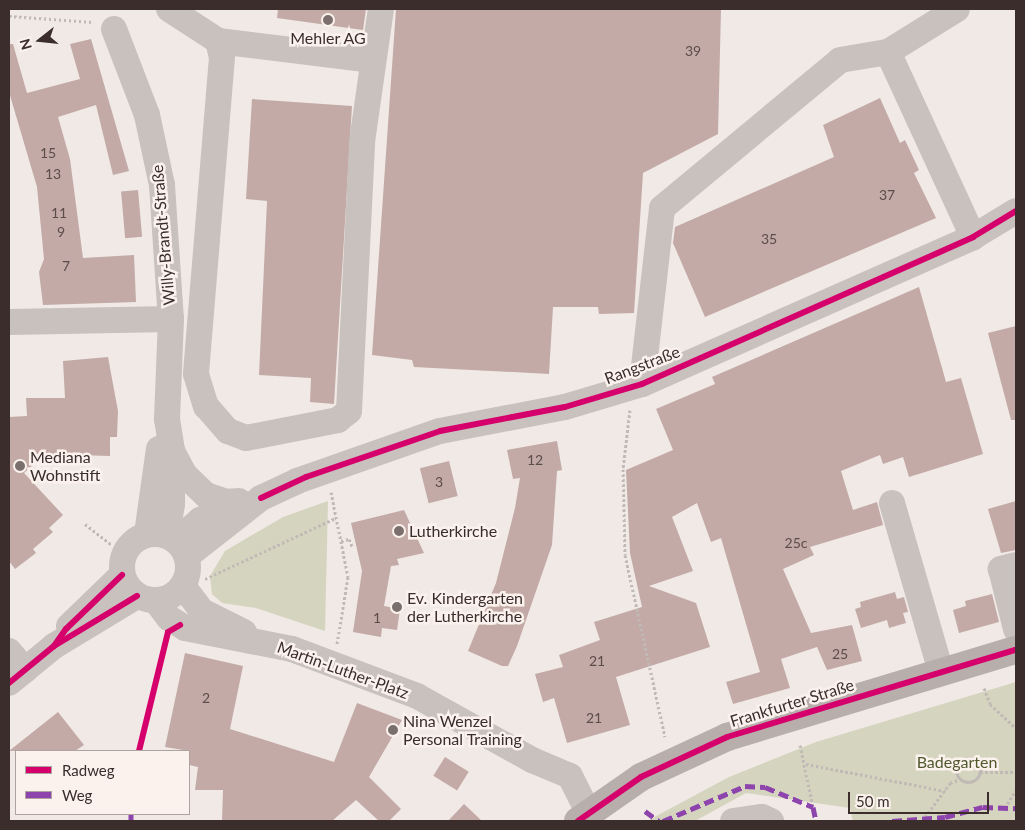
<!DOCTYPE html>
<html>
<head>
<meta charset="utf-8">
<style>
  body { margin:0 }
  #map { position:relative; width:1025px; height:830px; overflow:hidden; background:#f0e9e5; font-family:Lato,sans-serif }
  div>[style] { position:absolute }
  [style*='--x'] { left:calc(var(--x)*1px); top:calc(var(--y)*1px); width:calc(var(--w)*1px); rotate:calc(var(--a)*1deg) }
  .green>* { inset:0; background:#d4d4bf }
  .building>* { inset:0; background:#c3aaa7; transform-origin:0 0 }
  .path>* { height:3px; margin-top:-1.5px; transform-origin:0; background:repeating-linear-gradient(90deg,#c1b9b6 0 2.5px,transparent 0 5px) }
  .path>.ring { margin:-1.5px; padding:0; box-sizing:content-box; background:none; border:3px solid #c1b9b6; border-radius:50% }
  .minor>* { height:26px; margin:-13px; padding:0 13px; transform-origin:13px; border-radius:13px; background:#c9c1bd }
  .minor>.ring { margin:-13px; padding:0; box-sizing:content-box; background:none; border:26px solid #c9c1bd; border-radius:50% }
  .major>* { height:28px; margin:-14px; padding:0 14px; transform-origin:14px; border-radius:14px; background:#b8afac }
  .quiet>* { height:5px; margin-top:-2.5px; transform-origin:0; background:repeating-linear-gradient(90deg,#8e44ad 0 10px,transparent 0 15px) }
  .cycleway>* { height:6px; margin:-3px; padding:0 3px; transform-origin:3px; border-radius:3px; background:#d6006c }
  .dots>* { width:14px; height:14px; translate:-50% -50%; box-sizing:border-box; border:2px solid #fbf2ed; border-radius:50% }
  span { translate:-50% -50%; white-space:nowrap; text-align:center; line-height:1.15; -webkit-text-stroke:5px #fbf2ed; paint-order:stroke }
  .number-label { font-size:14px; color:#5c4c4a }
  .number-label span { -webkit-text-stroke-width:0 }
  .poi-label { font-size:16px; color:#3a2d2b }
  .left { translate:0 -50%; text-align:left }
  .street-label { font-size:16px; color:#3a2d2b }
  .park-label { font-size:16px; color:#50592e }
  .frame { position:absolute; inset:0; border:10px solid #3a2d2b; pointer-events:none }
  .legend { position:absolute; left:15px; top:750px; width:175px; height:65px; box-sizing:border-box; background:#fbf2ed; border:1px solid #aea39f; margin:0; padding:6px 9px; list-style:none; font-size:15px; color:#3a2d2b }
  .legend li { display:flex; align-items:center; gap:10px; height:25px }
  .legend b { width:25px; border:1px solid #aea39f }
  .north { position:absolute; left:15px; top:15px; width:50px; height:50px; -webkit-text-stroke:4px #fbf2ed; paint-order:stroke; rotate:254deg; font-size:14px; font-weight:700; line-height:20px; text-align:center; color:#3a2d2b }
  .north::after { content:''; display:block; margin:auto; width:18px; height:22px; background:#3a2d2b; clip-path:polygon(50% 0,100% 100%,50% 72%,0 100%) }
  .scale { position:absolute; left:848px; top:792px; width:141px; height:22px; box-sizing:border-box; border:2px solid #3a2d2b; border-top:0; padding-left:6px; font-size:15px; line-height:18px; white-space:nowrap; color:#3a2d2b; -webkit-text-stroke:4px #fbf2ed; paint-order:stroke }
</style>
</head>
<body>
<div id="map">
  <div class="green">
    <div style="clip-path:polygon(328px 501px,325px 631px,256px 608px,222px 603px,212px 594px,210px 576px,225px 551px,283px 517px)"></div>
    <div style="clip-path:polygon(1016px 682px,1016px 821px,853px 821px,850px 808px,746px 793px,695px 821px,647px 821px,729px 777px,816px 742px)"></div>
  </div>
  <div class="building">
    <div style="clip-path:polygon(278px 9px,366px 9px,363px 30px,277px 18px)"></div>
    <div style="clip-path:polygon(396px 9px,721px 9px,718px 134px,643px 173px,634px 313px,599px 314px,598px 307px,553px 307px,549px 374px,414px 367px,412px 360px,372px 355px)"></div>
    <div style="clip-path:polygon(91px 39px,129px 171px,113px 175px,96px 105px,58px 117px,70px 159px,83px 258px,134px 255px,136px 302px,43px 305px,39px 272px,44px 259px,37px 187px,9px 92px,9px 44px,13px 44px,27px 93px,80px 79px,70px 44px)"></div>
    <div style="clip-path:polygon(880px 98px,900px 143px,905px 140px,919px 170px,914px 173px,936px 218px,705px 317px,673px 243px,675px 227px,834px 157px,823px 125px)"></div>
    <div style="clip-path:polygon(252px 99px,352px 106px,334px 404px,310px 402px,311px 378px,259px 375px,267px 201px,246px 199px)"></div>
    <div style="left:138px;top:190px;width:47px;height:17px;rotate:85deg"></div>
    <div style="clip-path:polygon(919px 287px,946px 382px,961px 378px,983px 454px,909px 477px,903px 457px,883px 464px,880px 455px,841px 471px,853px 510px,877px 502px,883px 525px,810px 547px,814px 555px,783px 569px,811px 633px,852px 625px,862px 661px,827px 670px,817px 647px,781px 659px,790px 688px,733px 704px,726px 682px,760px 672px,721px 538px,711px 542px,697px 503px,672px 517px,693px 571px,649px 586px,696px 603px,710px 647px,616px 677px,630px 725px,567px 743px,554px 698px,543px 702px,535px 674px,563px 667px,559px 655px,600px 640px,594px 622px,642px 607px,630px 553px,626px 470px,673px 450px,656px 409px,715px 384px,712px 377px)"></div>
    <div style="clip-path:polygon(1016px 326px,1016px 420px,1011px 420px,988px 333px)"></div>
    <div style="clip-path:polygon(108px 357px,118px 411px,117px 437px,110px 437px,110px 456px,45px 454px,24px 473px,63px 515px,49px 528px,53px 532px,33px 549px,36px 553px,15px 569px,9px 561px,9px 417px,27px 416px,26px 398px,65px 398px,63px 361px)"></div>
    <div style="clip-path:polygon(557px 441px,562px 470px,557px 471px,552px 545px,517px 646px,508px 666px,502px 666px,468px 651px,496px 583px,515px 508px,520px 478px,513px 479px,507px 450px)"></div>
    <div style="left:449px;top:461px;width:36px;height:30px;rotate:76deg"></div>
    <div style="clip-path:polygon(1016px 501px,1016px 550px,1001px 553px,988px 509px)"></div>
    <div style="clip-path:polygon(404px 510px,424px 553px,397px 559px,399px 565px,391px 566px,384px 606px,400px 609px,397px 630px,382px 628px,381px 637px,353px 632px,362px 571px,351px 523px)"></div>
    <div style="clip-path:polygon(895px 592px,897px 599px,904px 597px,908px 612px,903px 613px,906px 623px,889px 628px,887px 620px,861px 628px,855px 609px,861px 607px,860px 602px)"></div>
    <div style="clip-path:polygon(992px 594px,999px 622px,959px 633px,953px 610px,966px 606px,965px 601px)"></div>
    <div style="clip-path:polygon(185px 653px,243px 666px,230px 729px,334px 762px,357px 703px,402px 720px,369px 777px,401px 809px,389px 821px,379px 821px,356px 800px,332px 821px,222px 821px,223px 790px,195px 790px,198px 767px,189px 765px,189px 751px,165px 747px)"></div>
    <div style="clip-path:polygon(58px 712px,84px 745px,75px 751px,9px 751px)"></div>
    <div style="left:445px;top:757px;width:28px;height:22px;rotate:32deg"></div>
    <div style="clip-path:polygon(464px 804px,482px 821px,448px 821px)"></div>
  </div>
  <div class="path">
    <div style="--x:9;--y:16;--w:84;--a:4.1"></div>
    <div style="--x:630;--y:410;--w:59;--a:96.8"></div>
    <div style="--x:623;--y:469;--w:86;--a:88.7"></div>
    <div style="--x:625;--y:555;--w:186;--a:77.6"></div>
    <div style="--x:331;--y:492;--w:87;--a:78.7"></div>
    <div style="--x:348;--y:577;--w:68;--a:99.3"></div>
    <div style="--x:85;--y:524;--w:34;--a:38"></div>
    <div style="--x:341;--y:541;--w:8;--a:-14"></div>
    <div style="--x:349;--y:539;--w:8;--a:67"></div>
    <div style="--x:205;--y:579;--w:145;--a:-25"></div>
    <div style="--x:984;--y:688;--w:17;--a:69"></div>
    <div style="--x:990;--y:704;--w:35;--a:43"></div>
    <div style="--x:800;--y:745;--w:63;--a:78.2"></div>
    <div class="ring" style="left:956px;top:758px;width:21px;height:21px"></div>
    <div style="--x:806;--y:764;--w:142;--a:11"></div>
    <div style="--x:980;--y:772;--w:36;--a:0"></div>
    <div style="--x:1005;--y:808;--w:21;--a:-59"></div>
    <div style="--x:925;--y:817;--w:42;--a:-53.7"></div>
    <div style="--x:950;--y:783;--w:12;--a:-20"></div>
  </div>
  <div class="minor">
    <div style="--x:169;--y:9;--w:59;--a:33.1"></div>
    <div style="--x:218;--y:41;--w:16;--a:76"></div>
    <div style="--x:222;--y:57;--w:318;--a:94.7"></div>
    <div style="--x:196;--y:374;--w:34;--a:73"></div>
    <div style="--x:206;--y:406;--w:33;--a:49"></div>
    <div style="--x:228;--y:431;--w:19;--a:21"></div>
    <div style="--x:246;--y:438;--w:94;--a:-11.1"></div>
    <div style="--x:338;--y:420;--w:14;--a:-39"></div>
    <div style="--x:349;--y:411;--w:269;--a:-87.2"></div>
    <div style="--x:362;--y:142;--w:134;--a:-81.9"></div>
    <div style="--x:114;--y:29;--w:92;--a:69"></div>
    <div style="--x:147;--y:115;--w:72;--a:77.9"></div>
    <div style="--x:162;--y:185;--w:134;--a:86.2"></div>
    <div style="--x:171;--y:319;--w:100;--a:92.3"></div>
    <div style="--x:167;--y:419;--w:32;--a:81"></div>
    <div style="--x:172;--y:451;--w:53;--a:90"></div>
    <div style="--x:172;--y:504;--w:32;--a:99"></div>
    <div style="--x:218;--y:41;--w:156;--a:7"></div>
    <div style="--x:888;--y:52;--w:204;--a:65.3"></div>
    <div style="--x:9;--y:322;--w:162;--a:-1.1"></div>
    <div style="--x:642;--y:384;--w:177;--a:-83.5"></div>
    <div style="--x:662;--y:208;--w:231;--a:-39.7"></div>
    <div style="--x:840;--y:60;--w:49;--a:-9.5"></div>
    <div style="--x:888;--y:52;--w:81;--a:-31.9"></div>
    <div style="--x:172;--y:451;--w:27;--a:62"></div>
    <div style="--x:185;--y:475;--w:29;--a:44"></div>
    <div style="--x:206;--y:495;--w:21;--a:19"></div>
    <div style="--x:226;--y:502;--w:13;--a:-4"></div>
    <div style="--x:892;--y:503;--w:176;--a:73.8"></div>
    <div class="ring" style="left:122px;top:534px;width:40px;height:40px"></div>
    <div style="--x:147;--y:534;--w:86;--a:-82"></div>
    <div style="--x:176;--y:541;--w:32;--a:-41"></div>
    <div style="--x:200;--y:520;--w:40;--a:-25"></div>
    <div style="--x:187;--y:556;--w:94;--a:-38.1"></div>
    <div style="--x:261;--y:498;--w:40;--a:-25"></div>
    <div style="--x:297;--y:481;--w:151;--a:-19.3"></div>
    <div style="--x:440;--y:431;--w:127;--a:-10.9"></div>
    <div style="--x:565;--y:407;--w:80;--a:-16.6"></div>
    <div style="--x:642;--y:384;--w:362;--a:-23.9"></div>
    <div style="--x:973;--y:237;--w:50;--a:-31.2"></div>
    <div style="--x:1016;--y:565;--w:16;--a:165"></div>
    <div style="--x:1001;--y:569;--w:62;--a:76"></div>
    <div style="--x:183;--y:586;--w:31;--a:53"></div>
    <div style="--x:202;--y:611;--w:47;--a:26.6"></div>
    <div style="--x:156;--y:601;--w:21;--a:53"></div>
    <div style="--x:169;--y:618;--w:19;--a:32"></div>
    <div style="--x:185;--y:628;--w:109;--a:11.1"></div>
    <div style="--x:292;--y:649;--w:134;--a:20.6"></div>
    <div style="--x:417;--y:696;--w:132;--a:29.1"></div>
    <div style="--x:532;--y:760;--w:41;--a:22.8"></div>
    <div style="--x:570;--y:776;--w:40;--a:63.4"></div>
    <div style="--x:69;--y:626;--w:74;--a:-43.9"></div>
    <div style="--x:9;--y:651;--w:25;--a:50"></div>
    <div style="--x:9;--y:683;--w:58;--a:-39.4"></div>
    <div style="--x:54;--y:646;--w:97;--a:-31.1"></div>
    <div style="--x:733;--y:821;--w:29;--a:-8"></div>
    <div style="--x:762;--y:817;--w:10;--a:24"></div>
  </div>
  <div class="major">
    <div style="--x:578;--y:821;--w:77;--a:-34.9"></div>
    <div style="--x:641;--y:777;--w:95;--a:-24.9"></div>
    <div style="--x:727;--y:737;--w:302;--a:-16.8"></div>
  </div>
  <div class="quiet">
    <div style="--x:645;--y:811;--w:17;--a:36"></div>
    <div style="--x:131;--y:821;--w:7;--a:-90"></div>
    <div style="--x:663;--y:821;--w:89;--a:-23.1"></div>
    <div style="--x:745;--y:786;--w:20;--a:3"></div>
    <div style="--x:765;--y:787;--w:52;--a:22.6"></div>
    <div style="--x:813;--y:807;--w:14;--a:78"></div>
    <div style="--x:892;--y:821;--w:53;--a:-4.3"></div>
    <div style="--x:945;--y:817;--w:39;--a:-15"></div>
    <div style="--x:983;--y:807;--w:33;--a:2"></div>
  </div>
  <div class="cycleway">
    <div style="--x:261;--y:498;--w:50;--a:-25"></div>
    <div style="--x:306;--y:477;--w:142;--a:-18.9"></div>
    <div style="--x:440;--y:431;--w:127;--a:-10.9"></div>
    <div style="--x:565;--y:407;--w:80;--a:-16.6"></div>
    <div style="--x:642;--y:384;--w:362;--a:-23.9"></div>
    <div style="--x:973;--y:237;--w:50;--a:-31.2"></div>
    <div style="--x:54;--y:646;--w:21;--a:-55"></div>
    <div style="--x:66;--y:629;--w:78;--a:-44"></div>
    <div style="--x:9;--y:683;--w:58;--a:-39.4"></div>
    <div style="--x:54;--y:646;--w:97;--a:-31.1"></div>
    <div style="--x:139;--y:751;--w:122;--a:-76.3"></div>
    <div style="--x:168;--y:632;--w:14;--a:-30"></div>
    <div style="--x:578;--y:821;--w:77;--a:-34.9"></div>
    <div style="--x:641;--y:777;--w:95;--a:-24.9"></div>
    <div style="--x:727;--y:737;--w:302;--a:-16.8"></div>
  </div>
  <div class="dots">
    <div style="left:328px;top:20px;background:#7a6f6c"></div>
    <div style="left:20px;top:466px;background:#7a6f6c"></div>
    <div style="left:399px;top:531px;background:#7a6f6c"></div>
    <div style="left:397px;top:607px;background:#7a6f6c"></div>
    <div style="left:393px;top:730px;background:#7a6f6c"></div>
  </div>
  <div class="number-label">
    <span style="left:693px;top:51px">39</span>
    <span style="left:48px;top:153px">15</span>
    <span style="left:53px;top:174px">13</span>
    <span style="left:887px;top:195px">37</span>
    <span style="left:59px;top:213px">11</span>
    <span style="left:61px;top:232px">9</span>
    <span style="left:769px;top:239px">35</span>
    <span style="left:66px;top:266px">7</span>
    <span style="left:535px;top:460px">12</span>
    <span style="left:439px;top:482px">3</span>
    <span style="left:796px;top:543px">25c</span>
    <span style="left:377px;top:618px">1</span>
    <span style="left:840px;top:654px">25</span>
    <span style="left:597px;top:661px">21</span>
    <span style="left:206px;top:698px">2</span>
    <span style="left:594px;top:718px">21</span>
  </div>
  <div class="poi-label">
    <span style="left:328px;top:38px">Mehler AG</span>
    <span class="left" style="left:30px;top:466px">Mediana<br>Wohnstift</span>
    <span class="left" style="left:409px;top:531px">Lutherkirche</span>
    <span class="left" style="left:407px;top:607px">Ev. Kindergarten<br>der Lutherkirche</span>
    <span class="left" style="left:403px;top:730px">Nina Wenzel<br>Personal Training</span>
  </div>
  <div class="street-label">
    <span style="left:163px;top:235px;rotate:-95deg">Willy-Brandt-Straße</span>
    <span style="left:642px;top:365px;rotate:-21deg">Rangstraße</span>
    <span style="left:343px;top:670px;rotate:20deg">Martin-Luther-Platz</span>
    <span style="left:792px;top:703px;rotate:-17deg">Frankfurter Straße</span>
  </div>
  <div class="park-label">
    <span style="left:957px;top:762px">Badegarten</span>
  </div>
  <div class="frame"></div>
  <ul class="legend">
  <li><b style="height:6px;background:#d6006c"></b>Radweg</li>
  <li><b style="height:6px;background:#8e44ad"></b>Weg</li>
  </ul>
  <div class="north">N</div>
  <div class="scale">50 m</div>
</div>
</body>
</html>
